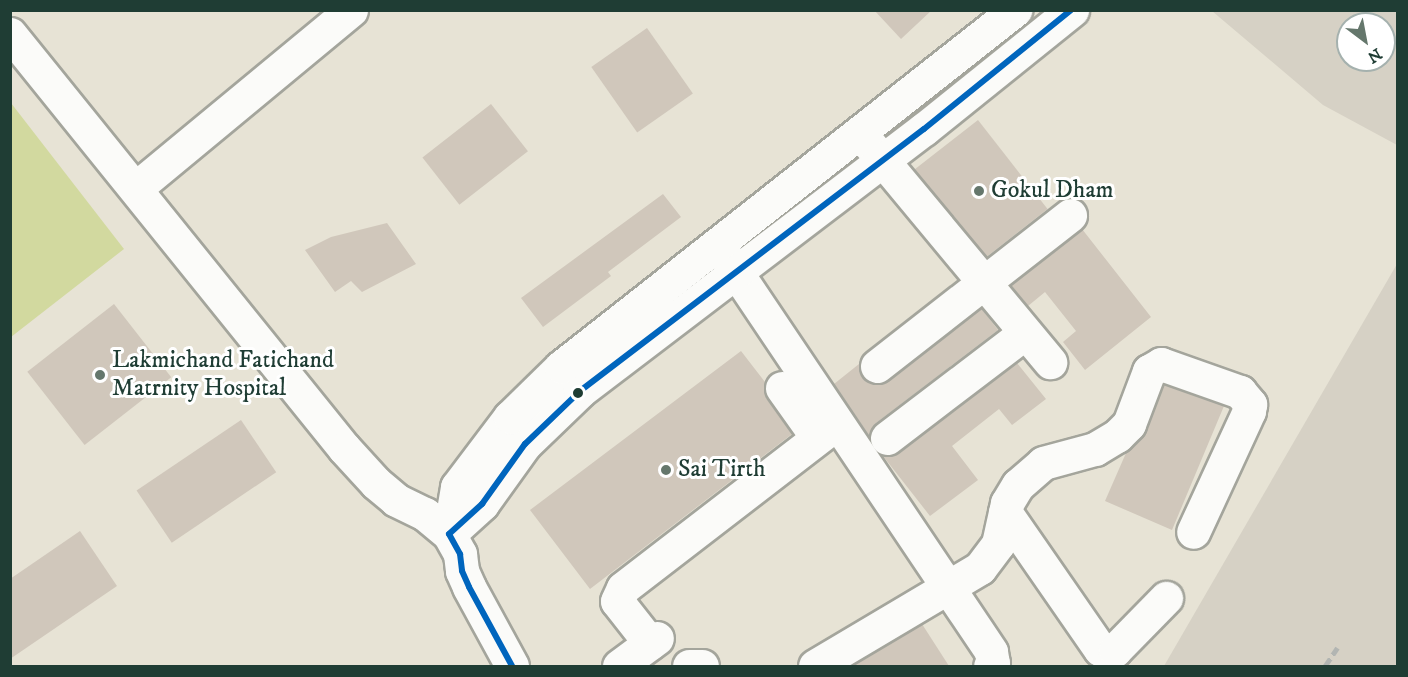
<!DOCTYPE html>
<html>
<head>
<meta charset="utf-8">
<style>
  body { margin:0 }
  #map { position:relative; width:1408px; height:677px; overflow:hidden; background:#e7e3d5; font-family:"IM FELL DW Pica",serif }
  div>[style] { position:absolute }
  [style*='--x'] { left:calc(var(--x)*1px); top:calc(var(--y)*1px); width:calc(var(--w)*1px); rotate:calc(var(--a)*1deg) }
  .industrial>* { inset:0; background:#d6d1c5 }
  .green>* { inset:0; background:#d2d99f }
  .building>* { inset:0; background:#d0c7bb; transform-origin:0 0 }
  .roads { filter:drop-shadow(2px 0 #a4a59c) drop-shadow(-2px 0 #a4a59c) drop-shadow(0 2px #a4a59c) drop-shadow(0 -2px #a4a59c) }
  .minor>* { height:33px; margin:-16.5px; padding:0 16.5px; transform-origin:16.5px; border-radius:16.5px; background:#fbfbf9 }
  .major>* { height:33px; margin:-16.5px; padding:0 16.5px; transform-origin:16.5px; border-radius:16.5px; background:#fbfbf9 }
  .rail>* { height:4.5px; margin-top:-2.25px; transform-origin:0; background:repeating-linear-gradient(90deg,#b2b5b2 0 9px,transparent 0 13.5px) }
  .bus-1>* { height:6px; margin:-3px; padding:0 3px; transform-origin:3px; border-radius:3px; background:#0065bd }
  .dots>* { width:16px; height:16px; translate:-50% -50%; box-sizing:border-box; border:3px solid #fff; border-radius:50% }
  span { translate:-50% -50%; white-space:nowrap; text-align:center; line-height:1.15; -webkit-text-stroke:6px #fff; paint-order:stroke }
  .poi-label { font-size:24px; color:#1f3d34 }
  .left { translate:0 -50%; text-align:left }
  .frame { position:absolute; inset:0; border:12px solid #1f3d34; pointer-events:none }
  .north { position:absolute; left:1336px; top:12px; width:60px; height:60px; box-sizing:border-box; background:#fff; border:2px solid #a5b1ae; border-radius:50%; rotate:148deg; font-size:16px; font-weight:700; line-height:24px; text-align:center; color:#1f3d34 }
  .north::after { content:''; display:block; margin:auto; width:21px; height:27px; background:#65776c; clip-path:polygon(50% 0,100% 100%,50% 72%,0 100%) }
</style>
</head>
<body>
<div id="map">
  <div class="industrial">
    <div style="clip-path:polygon(evenodd,1212px 11px,1397px 11px,1397px 145px,1323px 105px,1212px 11px,1348px 24px,1384px 24px,1384px 60px,1348px 60px,1348px 24px)"></div>
    <div style="clip-path:polygon(1397px 264px,1397px 666px,1164px 666px)"></div>
  </div>
  <div class="green">
    <div style="clip-path:polygon(11px 103px,124px 249px,11px 337px)"></div>
  </div>
  <div class="building">
    <div style="clip-path:polygon(874px 10px,932px 10px,901px 39px)"></div>
    <div style="left:647px;top:28px;width:80px;height:68px;rotate:55deg"></div>
    <div style="left:491px;top:104px;width:60px;height:87px;rotate:52deg"></div>
    <div style="left:978px;top:120px;width:113px;height:81px;rotate:52deg"></div>
    <div style="clip-path:polygon(663px 194px,681px 217px,608px 272px,611px 276px,543px 327px,521px 298px)"></div>
    <div style="clip-path:polygon(387px 223px,416px 264px,362px 292px,351px 281px,335px 292px,305px 250px,331px 237px)"></div>
    <div style="clip-path:polygon(1082px 229px,1151px 317px,1085px 370px,1063px 342px,1076px 331px,1045px 292px,1028px 306px,1011px 285px)"></div>
    <div style="left:114px;top:304px;width:93px;height:110px;rotate:52deg"></div>
    <div style="clip-path:polygon(981px 308px,998px 330px,876px 423px,869px 436px,834px 384px,859px 364px,862px 377px,869px 383px,879px 385px,888px 381px)"></div>
    <div style="clip-path:polygon(741px 351px,765px 382px,766px 398px,792px 434px,590px 589px,530px 510px)"></div>
    <div style="clip-path:polygon(1017px 363px,1046px 399px,1012px 425px,999px 409px,952px 446px,978px 480px,930px 516px,883px 456px,898px 453px)"></div>
    <div style="clip-path:polygon(1164px 385px,1224px 406px,1172px 530px,1105px 501px,1126px 453px,1146px 431px)"></div>
    <div style="left:241px;top:420px;width:63px;height:126px;rotate:56deg"></div>
    <div style="clip-path:polygon(80px 531px,117px 586px,10px 659px,10px 579px)"></div>
    <div style="clip-path:polygon(922px 624px,949px 666px,851px 666px)"></div>
  </div>
  <div class="roads">
    <div class="minor">
      <div style="--x:10;--y:34;--w:532;--a:51.1"></div>
      <div style="--x:344;--y:448;--w:47;--a:47.6"></div>
      <div style="--x:376;--y:483;--w:26;--a:40"></div>
      <div style="--x:396;--y:500;--w:32;--a:26"></div>
      <div style="--x:425;--y:514;--w:31;--a:40"></div>
      <div style="--x:860;--y:133;--w:298;--a:50.3"></div>
      <div style="--x:136;--y:188;--w:279;--a:-39.6"></div>
      <div style="--x:720;--y:248;--w:486;--a:56.1"></div>
      <div style="--x:991;--y:652;--w:11;--a:80"></div>
      <div style="--x:993;--y:663;--w:4;--a:135"></div>
      <div style="--x:877;--y:366;--w:245;--a:-38"></div>
      <div style="--x:782;--y:388;--w:60;--a:54.5"></div>
      <div style="--x:887;--y:438;--w:173;--a:-37.3"></div>
      <div style="--x:1005;--y:512;--w:167;--a:55.3"></div>
      <div style="--x:1100;--y:649;--w:15;--a:4"></div>
      <div style="--x:1115;--y:650;--w:73;--a:-45.6"></div>
      <div style="--x:650;--y:643;--w:53;--a:-128.2"></div>
      <div style="--x:617;--y:601;--w:14;--a:-65"></div>
      <div style="--x:623;--y:588;--w:270;--a:-37.6"></div>
      <div style="--x:619;--y:666;--w:47;--a:-36.4"></div>
      <div style="--x:689;--y:666;--w:13;--a:0"></div>
      <div style="--x:815;--y:666;--w:192;--a:-30.7"></div>
      <div style="--x:980;--y:568;--w:30;--a:-53"></div>
      <div style="--x:998;--y:544;--w:42;--a:-77.6"></div>
      <div style="--x:1007;--y:503;--w:21;--a:-59"></div>
      <div style="--x:1018;--y:485;--w:33;--a:-41"></div>
      <div style="--x:1043;--y:463;--w:54;--a:-15.1"></div>
      <div style="--x:1095;--y:449;--w:26;--a:-31"></div>
      <div style="--x:1117;--y:436;--w:17;--a:-45"></div>
      <div style="--x:1129;--y:424;--w:57;--a:-69.3"></div>
      <div style="--x:1149;--y:371;--w:14;--a:-30"></div>
      <div style="--x:1161;--y:364;--w:84;--a:19.5"></div>
      <div style="--x:1240;--y:392;--w:16;--a:50"></div>
      <div style="--x:1250;--y:404;--w:7;--a:98"></div>
      <div style="--x:1249;--y:411;--w:133;--a:114.8"></div>
    </div>
    <div class="major">
      <div style="--x:449;--y:534;--w:45;--a:-42.3"></div>
      <div style="--x:482;--y:504;--w:74;--a:-54.4"></div>
      <div style="--x:525;--y:444;--w:76;--a:-43.9"></div>
      <div style="--x:580;--y:391;--w:432;--a:-37.3"></div>
      <div style="--x:924;--y:129;--w:190;--a:-38.8"></div>
      <div style="--x:449;--y:534;--w:48;--a:-80.3"></div>
      <div style="--x:457;--y:487;--w:88;--a:-52.9"></div>
      <div style="--x:510;--y:417;--w:71;--a:-44.4"></div>
      <div style="--x:561;--y:367;--w:578;--a:-38.18"></div>
      <div style="--x:449;--y:534;--w:23;--a:61"></div>
      <div style="--x:460;--y:554;--w:17;--a:83"></div>
      <div style="--x:462;--y:571;--w:17;--a:66"></div>
      <div style="--x:469;--y:587;--w:90;--a:61.4"></div>
    </div>
  </div>
  <div class="rail">
    <div style="--x:1325;--y:666;--w:22;--a:-56"></div>
  </div>
  <div class="bus-1">
    <div style="--x:449;--y:534;--w:45;--a:-42.3"></div>
    <div style="--x:482;--y:504;--w:74;--a:-54.4"></div>
    <div style="--x:525;--y:444;--w:76;--a:-43.9"></div>
    <div style="--x:580;--y:391;--w:432;--a:-37.3"></div>
    <div style="--x:924;--y:129;--w:189;--a:-39"></div>
    <div style="--x:449;--y:534;--w:23;--a:61"></div>
    <div style="--x:460;--y:554;--w:17;--a:83"></div>
    <div style="--x:462;--y:571;--w:17;--a:66"></div>
    <div style="--x:469;--y:587;--w:90;--a:61.4"></div>
  </div>
  <div class="dots">
    <div style="left:979px;top:191px;background:#65776c"></div>
    <div style="left:100px;top:375px;background:#65776c"></div>
    <div style="left:578px;top:393px;background:#1f3d34"></div>
    <div style="left:666px;top:470px;background:#65776c"></div>
  </div>
  <div class="poi-label">
    <span class="left" style="left:991px;top:191px">Gokul Dham</span>
    <span class="left" style="left:112px;top:375px">Lakmichand Fatichand<br>Matrnity Hospital</span>
    <span class="left" style="left:678px;top:470px">Sai Tirth</span>
  </div>
  <div class="frame"></div>
  <div class="north">N</div>
</div>
</body>
</html>
